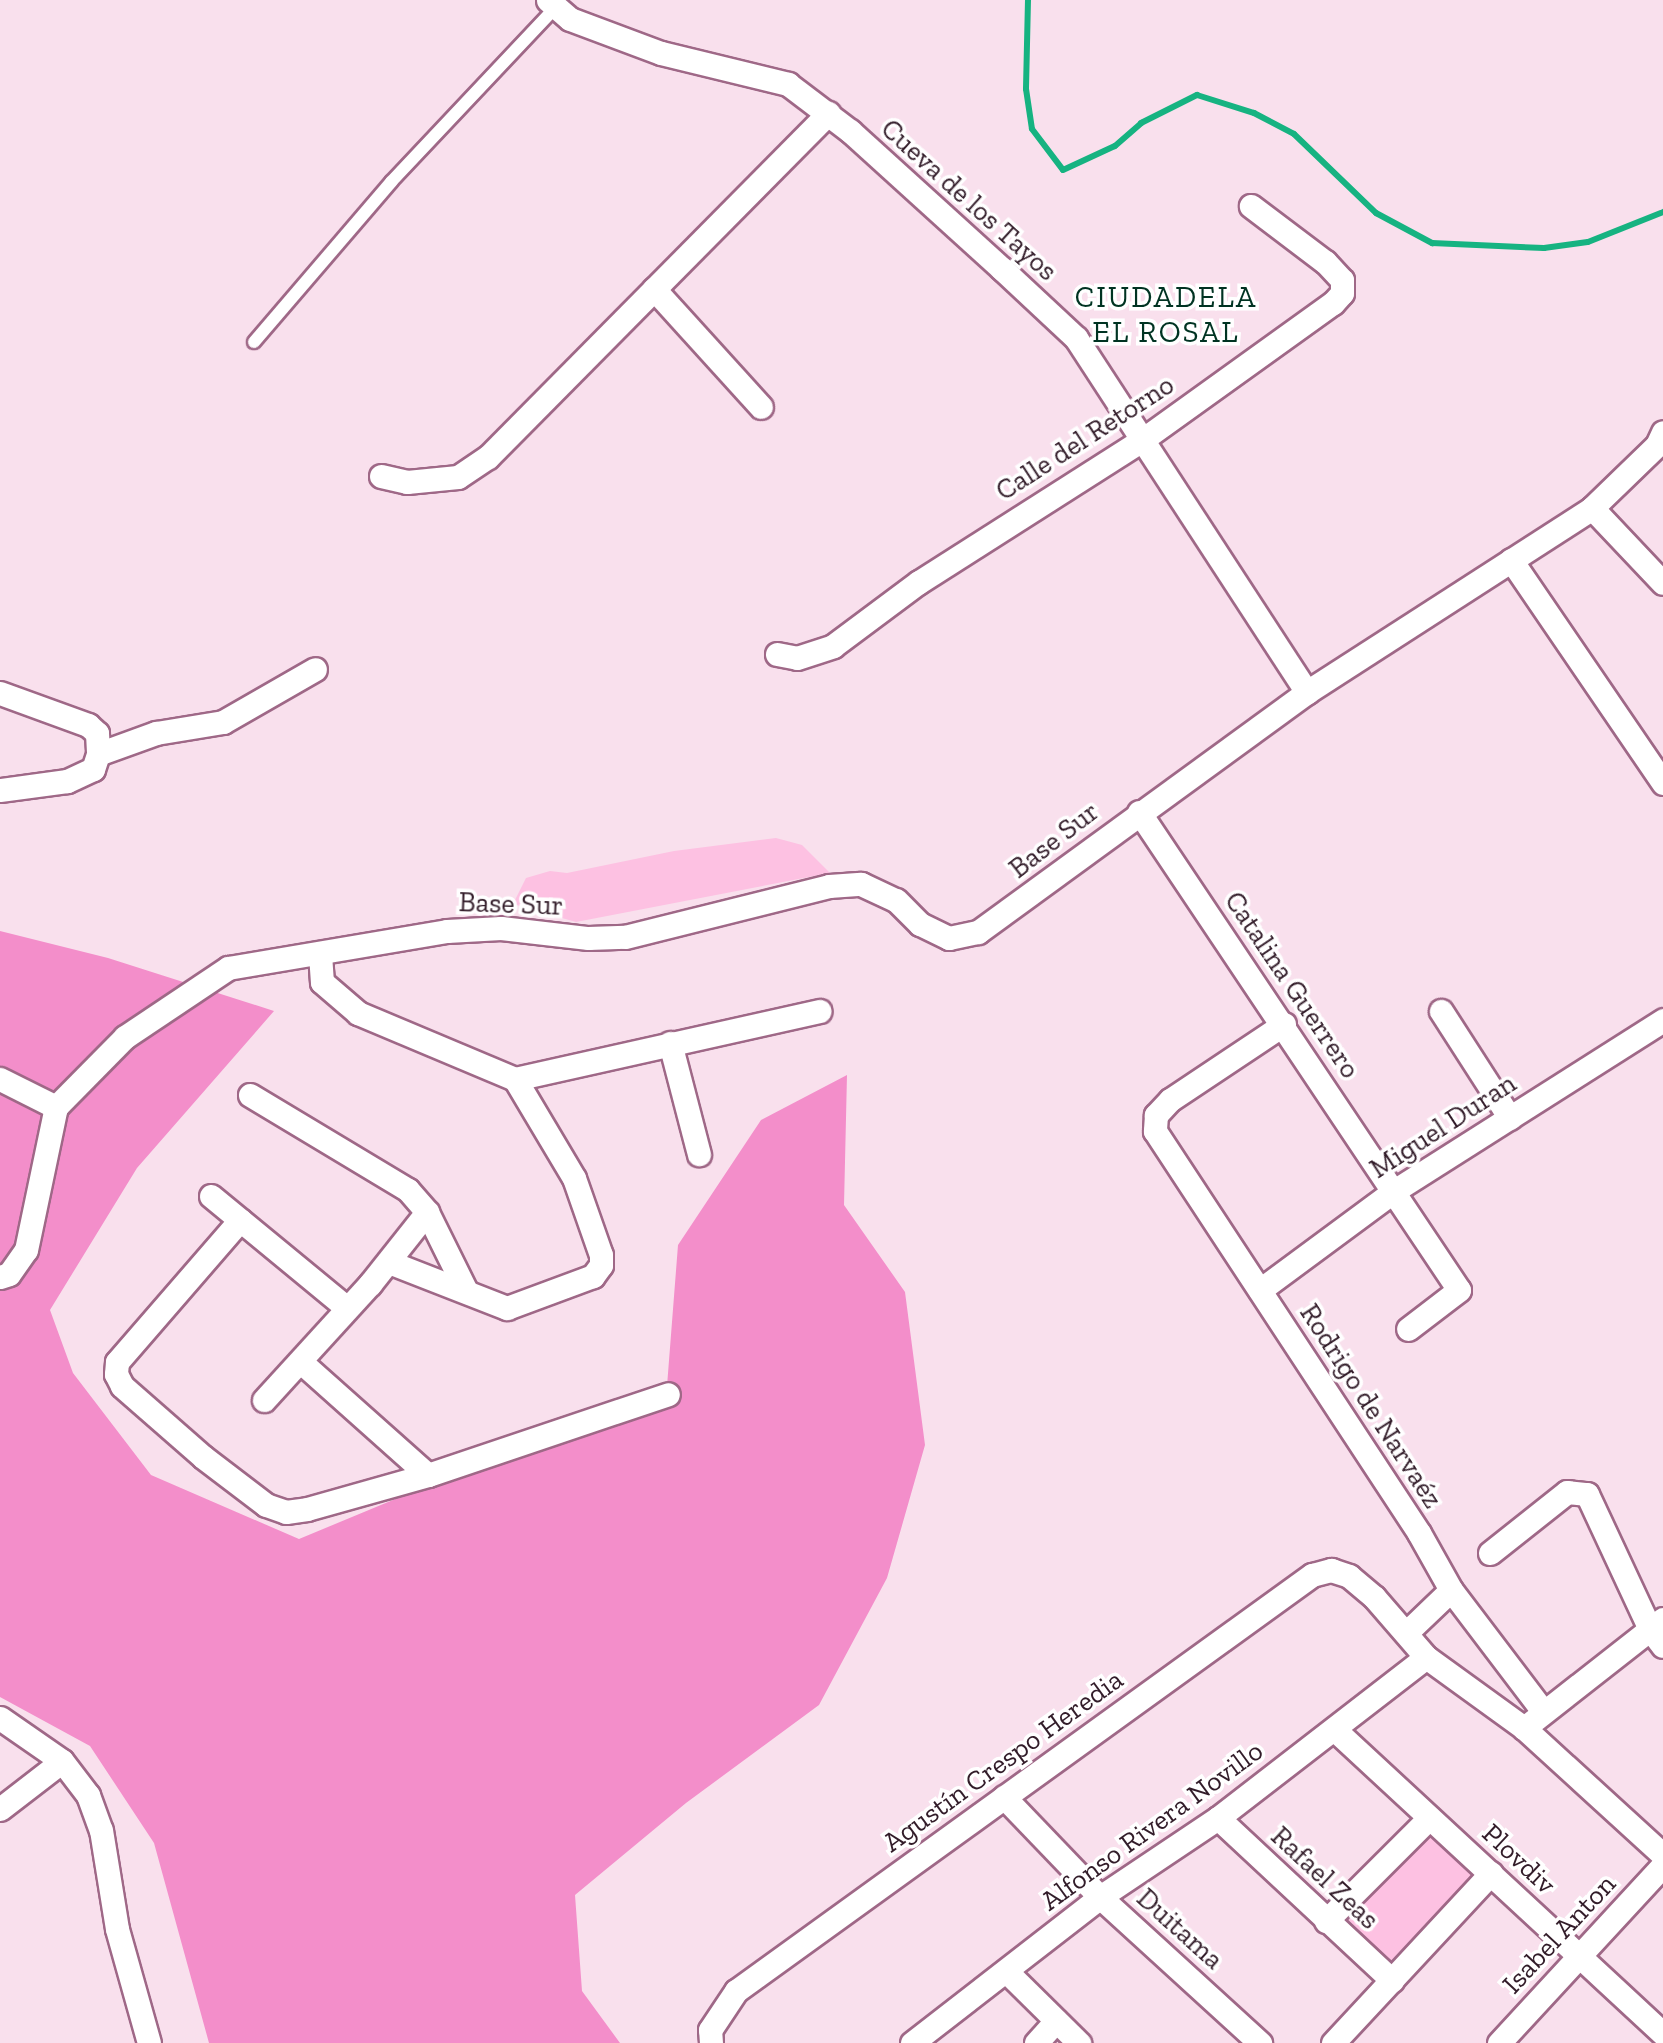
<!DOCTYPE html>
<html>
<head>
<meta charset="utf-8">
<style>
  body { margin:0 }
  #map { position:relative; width:1663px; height:2043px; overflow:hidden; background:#f9e0ed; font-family:"Zilla Slab",serif }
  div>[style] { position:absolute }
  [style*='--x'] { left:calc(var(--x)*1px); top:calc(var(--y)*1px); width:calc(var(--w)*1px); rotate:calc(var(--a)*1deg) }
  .green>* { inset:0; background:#fdc1e2; transform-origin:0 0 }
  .forest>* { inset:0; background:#f38eca }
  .stream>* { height:6px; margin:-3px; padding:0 3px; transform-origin:3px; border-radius:3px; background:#16b381 }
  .roads { filter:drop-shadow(2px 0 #9f6887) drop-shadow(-2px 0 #9f6887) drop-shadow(0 2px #9f6887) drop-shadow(0 -2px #9f6887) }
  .lane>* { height:12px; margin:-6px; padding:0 6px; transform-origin:6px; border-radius:6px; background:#fff }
  .street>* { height:23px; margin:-11.5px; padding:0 11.5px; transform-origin:11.5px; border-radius:11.5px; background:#fff }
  span { translate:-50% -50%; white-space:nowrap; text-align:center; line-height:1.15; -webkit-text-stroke:7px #fff; paint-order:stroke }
  .street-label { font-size:28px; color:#321c29 }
  .neighbourhood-label { font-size:30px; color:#032; letter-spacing:2px }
</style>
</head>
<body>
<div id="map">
  <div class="green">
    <div style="clip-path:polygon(776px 838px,802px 845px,830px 873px,576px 922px,513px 904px,526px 878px,550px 871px,567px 873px,674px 851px)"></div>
    <div style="left:1428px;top:1831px;width:70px;height:127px;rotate:42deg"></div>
  </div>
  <div class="forest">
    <div style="clip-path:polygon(0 931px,108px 958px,274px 1011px,137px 1168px,50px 1310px,73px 1373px,151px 1475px,299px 1539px,470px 1468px,666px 1399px,678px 1245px,761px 1120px,847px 1075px,844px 1205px,905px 1292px,925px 1445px,887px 1578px,819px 1705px,686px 1803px,575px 1895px,582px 1991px,620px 2043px,209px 2043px,154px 1843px,90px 1746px,0 1697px)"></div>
  </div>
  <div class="stream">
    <div style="--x:1028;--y:0;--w:89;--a:91.3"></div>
    <div style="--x:1026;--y:89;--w:40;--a:81.5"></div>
    <div style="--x:1032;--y:129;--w:51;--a:52.9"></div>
    <div style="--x:1063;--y:170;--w:57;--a:-24.8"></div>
    <div style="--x:1115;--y:146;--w:35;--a:-41"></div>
    <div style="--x:1141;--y:123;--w:63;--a:-26.6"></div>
    <div style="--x:1197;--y:95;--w:60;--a:17.5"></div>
    <div style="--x:1254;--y:113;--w:45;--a:27.7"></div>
    <div style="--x:1294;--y:134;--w:114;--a:43.9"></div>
    <div style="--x:1376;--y:213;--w:64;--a:28.2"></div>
    <div style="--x:1432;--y:243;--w:112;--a:2.6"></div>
    <div style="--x:1544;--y:248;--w:44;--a:-7.8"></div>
    <div style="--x:1588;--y:242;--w:81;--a:-21.8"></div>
  </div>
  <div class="roads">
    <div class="lane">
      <div style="--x:254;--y:342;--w:211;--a:-49.4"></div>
      <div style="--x:391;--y:182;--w:241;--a:-46.7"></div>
    </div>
    <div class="street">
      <div style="--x:548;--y:0;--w:29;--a:41"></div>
      <div style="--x:570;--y:19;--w:97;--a:20.5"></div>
      <div style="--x:661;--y:53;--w:131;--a:13.7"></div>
      <div style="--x:788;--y:84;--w:78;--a:37.2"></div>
      <div style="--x:850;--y:131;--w:205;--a:42.2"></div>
      <div style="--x:1002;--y:269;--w:101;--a:43"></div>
      <div style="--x:1076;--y:338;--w:423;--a:56.9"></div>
      <div style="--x:654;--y:289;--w:159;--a:47.8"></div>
      <div style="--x:381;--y:476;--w:27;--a:13"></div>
      <div style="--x:407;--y:482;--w:51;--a:-5.6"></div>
      <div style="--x:458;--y:477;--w:36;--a:-34"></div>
      <div style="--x:488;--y:457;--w:484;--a:-45.3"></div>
      <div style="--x:1592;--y:508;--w:103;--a:46.6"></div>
      <div style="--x:1511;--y:560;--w:270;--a:55.7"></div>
      <div style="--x:777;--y:654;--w:20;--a:11"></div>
      <div style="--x:797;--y:658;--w:38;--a:-18"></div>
      <div style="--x:833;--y:646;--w:107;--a:-36.7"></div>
      <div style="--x:919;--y:582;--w:264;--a:-32.5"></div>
      <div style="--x:1142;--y:440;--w:235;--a:-35.7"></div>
      <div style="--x:1333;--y:303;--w:13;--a:-48"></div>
      <div style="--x:1342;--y:293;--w:13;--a:-90"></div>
      <div style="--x:1342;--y:280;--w:25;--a:-133"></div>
      <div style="--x:1325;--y:262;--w:93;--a:-142.9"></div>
      <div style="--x:0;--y:693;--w:94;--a:20"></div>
      <div style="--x:88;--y:725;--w:12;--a:42"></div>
      <div style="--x:97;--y:733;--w:21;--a:87"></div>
      <div style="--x:98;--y:754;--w:16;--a:108"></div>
      <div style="--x:93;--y:769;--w:29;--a:155"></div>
      <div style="--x:67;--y:781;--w:68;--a:172.3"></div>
      <div style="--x:98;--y:754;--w:62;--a:-19.9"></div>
      <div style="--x:156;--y:733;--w:68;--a:-9.3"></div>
      <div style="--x:223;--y:722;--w:106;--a:-29.9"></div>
      <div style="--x:1139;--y:812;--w:575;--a:56.2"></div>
      <div style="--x:1459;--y:1290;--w:64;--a:142.6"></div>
      <div style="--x:320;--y:954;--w:28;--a:86"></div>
      <div style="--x:322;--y:982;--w:48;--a:40.7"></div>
      <div style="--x:358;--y:1013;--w:170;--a:22.8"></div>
      <div style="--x:515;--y:1079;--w:115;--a:59.2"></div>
      <div style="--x:574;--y:1178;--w:82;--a:70.7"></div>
      <div style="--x:601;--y:1255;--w:10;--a:90"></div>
      <div style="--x:601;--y:1265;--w:14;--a:126"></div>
      <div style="--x:593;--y:1276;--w:92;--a:159.6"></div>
      <div style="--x:507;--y:1308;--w:127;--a:-158.7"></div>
      <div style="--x:1441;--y:1011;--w:127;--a:57.2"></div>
      <div style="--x:1284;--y:1024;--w:137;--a:146.3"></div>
      <div style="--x:1170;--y:1100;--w:21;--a:133"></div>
      <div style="--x:1156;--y:1115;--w:16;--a:94"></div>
      <div style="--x:1155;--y:1131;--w:481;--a:56.7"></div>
      <div style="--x:1419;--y:1533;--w:65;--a:60.7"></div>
      <div style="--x:1451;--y:1590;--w:151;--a:52.8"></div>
      <div style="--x:670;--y:1043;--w:115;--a:75.4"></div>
      <div style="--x:0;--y:1079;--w:63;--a:26.6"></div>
      <div style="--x:515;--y:1079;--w:312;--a:-12.6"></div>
      <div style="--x:250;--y:1095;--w:184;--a:31"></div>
      <div style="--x:408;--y:1190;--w:29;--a:49"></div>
      <div style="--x:427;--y:1212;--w:88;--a:63.7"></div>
      <div style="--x:211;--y:1196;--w:176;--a:39.5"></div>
      <div style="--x:240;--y:1220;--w:188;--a:130.9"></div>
      <div style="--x:117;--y:1362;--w:12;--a:95"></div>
      <div style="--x:116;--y:1374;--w:13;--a:63"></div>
      <div style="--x:122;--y:1386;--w:108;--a:41.2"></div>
      <div style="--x:203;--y:1457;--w:79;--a:37.3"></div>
      <div style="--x:266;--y:1505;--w:21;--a:19"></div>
      <div style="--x:286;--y:1512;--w:21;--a:-8"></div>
      <div style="--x:307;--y:1509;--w:126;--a:-15.7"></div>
      <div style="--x:428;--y:1475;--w:253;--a:-18.6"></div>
      <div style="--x:0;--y:1277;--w:9;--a:-18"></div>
      <div style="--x:9;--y:1274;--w:29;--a:-55"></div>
      <div style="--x:26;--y:1250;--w:146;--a:-78.2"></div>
      <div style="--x:56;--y:1107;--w:98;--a:-45.4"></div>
      <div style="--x:125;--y:1037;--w:124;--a:-33.8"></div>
      <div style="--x:228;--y:968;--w:222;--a:-9.6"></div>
      <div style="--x:447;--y:931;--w:54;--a:-3.2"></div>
      <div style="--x:501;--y:928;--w:88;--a:6.6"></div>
      <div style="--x:588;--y:938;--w:37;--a:-2"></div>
      <div style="--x:625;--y:937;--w:210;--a:-14"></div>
      <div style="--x:829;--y:886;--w:32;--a:-4"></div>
      <div style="--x:861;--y:884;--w:38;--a:25"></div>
      <div style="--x:896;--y:900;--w:34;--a:45"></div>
      <div style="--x:920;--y:924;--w:32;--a:26"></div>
      <div style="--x:949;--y:938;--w:30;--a:-12"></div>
      <div style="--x:978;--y:932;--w:407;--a:-36.1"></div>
      <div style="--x:1307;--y:692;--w:339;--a:-32.8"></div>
      <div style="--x:1592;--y:508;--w:91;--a:-44.1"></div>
      <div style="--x:1657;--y:445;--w:14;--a:-65"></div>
      <div style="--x:1260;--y:1290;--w:167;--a:-36.5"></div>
      <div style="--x:1394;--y:1191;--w:319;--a:-32.4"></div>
      <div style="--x:301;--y:1362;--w:170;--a:41.7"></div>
      <div style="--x:264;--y:1400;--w:157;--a:-47.6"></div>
      <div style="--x:370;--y:1284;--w:92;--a:-51.6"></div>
      <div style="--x:1490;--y:1553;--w:98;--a:-38.4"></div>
      <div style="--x:1567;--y:1492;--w:20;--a:6"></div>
      <div style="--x:1587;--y:1494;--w:149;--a:65"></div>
      <div style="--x:1650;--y:1629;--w:21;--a:53"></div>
      <div style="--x:1663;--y:1619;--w:177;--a:141.9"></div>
      <div style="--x:1524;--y:1728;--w:188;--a:42.4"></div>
      <div style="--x:1406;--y:1633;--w:62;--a:-43.7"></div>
      <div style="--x:0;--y:1718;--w:75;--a:34.7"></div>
      <div style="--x:62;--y:1761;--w:43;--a:52.6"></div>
      <div style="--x:88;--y:1795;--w:37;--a:70"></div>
      <div style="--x:101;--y:1830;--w:100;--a:80.8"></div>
      <div style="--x:117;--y:1929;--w:118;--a:74.3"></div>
      <div style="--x:1334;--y:1729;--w:449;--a:42.8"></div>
      <div style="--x:1004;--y:1797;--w:139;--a:46.2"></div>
      <div style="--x:1100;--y:1897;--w:217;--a:42.4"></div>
      <div style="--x:0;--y:1809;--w:78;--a:-37.7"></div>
      <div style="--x:1218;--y:1818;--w:238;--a:43"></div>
      <div style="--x:1326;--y:1921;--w:146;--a:-45"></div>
      <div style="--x:1006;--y:1971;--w:103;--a:44.6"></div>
      <div style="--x:711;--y:2043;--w:13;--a:-94"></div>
      <div style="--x:710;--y:2030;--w:47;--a:-56.3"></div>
      <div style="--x:736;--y:1991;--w:711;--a:-35.84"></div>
      <div style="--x:1312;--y:1575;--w:20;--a:-15"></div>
      <div style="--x:1331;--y:1570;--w:19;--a:18"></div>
      <div style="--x:1349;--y:1576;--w:33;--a:40"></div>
      <div style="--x:1374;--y:1597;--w:79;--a:49.1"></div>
      <div style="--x:1426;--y:1657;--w:121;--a:35.9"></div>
      <div style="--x:912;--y:2043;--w:238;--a:-37.8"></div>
      <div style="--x:1100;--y:1897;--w:142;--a:-33.8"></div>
      <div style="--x:1218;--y:1818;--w:263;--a:-37.7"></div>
      <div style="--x:1036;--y:2043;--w:30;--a:-48"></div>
      <div style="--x:1333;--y:2043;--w:232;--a:-47.1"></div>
      <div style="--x:1499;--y:2043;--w:242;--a:-47.3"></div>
    </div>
  </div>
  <div class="street-label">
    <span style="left:969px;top:200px;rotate:42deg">Cueva de los Tayos</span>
    <span style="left:1085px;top:438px;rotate:-33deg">Calle del Retorno</span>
    <span style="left:1054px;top:840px;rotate:-38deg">Base Sur</span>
    <span style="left:511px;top:904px;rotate:2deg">Base Sur</span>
    <span style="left:1292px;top:985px;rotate:56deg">Catalina Guerrero</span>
    <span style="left:1443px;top:1126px;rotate:-33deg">Miguel Duran</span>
    <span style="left:1371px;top:1406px;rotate:57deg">Rodrigo de Narvaéz</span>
    <span style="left:1003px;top:1761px;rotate:-36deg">Agustín Crespo Heredia</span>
    <span style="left:1152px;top:1826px;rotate:-36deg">Alfonso Rivera Novillo</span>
    <span style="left:1519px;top:1859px;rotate:43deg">Plovdiv</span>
    <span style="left:1325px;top:1878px;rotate:43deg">Rafael Zeas</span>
    <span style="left:1180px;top:1929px;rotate:42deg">Duitama</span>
    <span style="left:1559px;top:1934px;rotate:-47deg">Isabel Anton</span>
  </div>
  <div class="neighbourhood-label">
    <span style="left:1166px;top:314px">CIUDADELA<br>EL ROSAL</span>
  </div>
</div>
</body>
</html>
